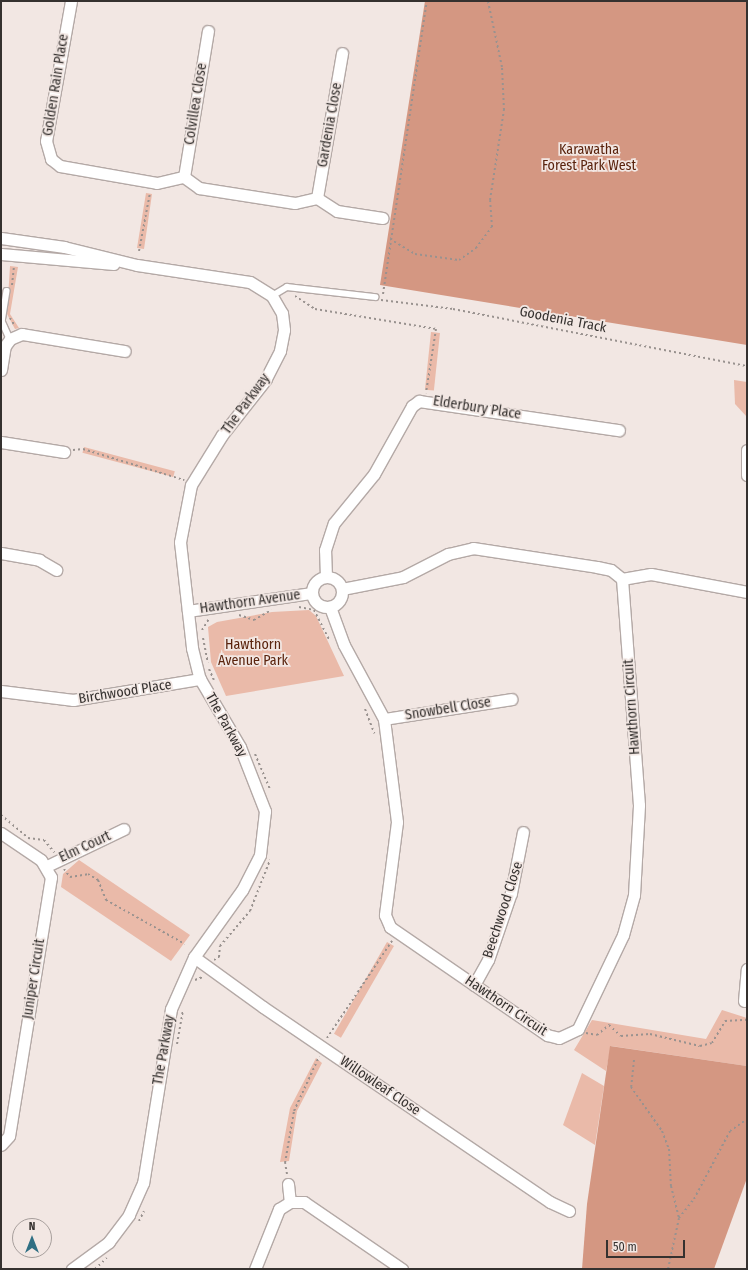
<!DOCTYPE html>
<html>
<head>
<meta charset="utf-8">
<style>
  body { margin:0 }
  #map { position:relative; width:748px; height:1270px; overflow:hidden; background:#f2e7e3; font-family:"Fira Sans Condensed",sans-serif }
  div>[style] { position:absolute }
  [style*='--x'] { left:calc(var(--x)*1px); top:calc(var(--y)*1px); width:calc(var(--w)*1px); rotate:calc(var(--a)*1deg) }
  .green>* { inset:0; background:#eabaa9; transform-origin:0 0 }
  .forest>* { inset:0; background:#d49782 }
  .path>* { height:2px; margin-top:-1px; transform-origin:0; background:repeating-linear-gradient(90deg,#99928f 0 2px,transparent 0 5px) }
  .roads { filter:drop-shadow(1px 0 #b4a9a6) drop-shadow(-1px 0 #b4a9a6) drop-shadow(0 1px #b4a9a6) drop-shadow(0 -1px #b4a9a6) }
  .service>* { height:5.5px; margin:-2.75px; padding:0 2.75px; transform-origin:2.75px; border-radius:2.75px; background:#fff }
  .minor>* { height:11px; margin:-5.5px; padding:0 5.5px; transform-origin:5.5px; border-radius:5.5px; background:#fff }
  .minor>.ring { margin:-5.5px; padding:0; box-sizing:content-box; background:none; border:11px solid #fff; border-radius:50% }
  span { translate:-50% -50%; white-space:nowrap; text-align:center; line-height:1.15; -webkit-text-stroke:3.5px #f2e7e3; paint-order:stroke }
  .street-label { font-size:14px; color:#35312f }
  .park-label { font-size:14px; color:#5a230d }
  .frame { position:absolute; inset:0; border:2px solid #35312f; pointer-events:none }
  .north { position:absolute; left:12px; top:1218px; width:40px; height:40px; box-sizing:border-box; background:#f2e7e3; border:1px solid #a69e9b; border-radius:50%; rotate:0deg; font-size:11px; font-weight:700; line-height:16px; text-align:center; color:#35312f }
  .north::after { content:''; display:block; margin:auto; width:14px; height:18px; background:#2f6f83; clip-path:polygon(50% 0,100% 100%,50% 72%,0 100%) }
  .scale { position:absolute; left:606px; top:1240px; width:79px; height:18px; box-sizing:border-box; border:2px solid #35312f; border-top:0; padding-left:5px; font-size:12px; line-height:14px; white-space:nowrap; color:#35312f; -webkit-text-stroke:3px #f2e7e3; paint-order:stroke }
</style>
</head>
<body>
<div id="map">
  <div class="green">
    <div style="clip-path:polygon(146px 193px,152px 194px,144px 249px,137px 248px)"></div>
    <div style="clip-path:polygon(10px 266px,18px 267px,10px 314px,19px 328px,15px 329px,7px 314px)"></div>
    <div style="left:431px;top:332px;width:9px;height:58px;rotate:6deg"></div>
    <div style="clip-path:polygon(734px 380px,747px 382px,747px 417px,735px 404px)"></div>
    <div style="left:84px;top:447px;width:94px;height:6px;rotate:15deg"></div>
    <div style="clip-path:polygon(309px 610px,316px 616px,344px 676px,226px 696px,211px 662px,208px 627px,217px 622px,272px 612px)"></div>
    <div style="clip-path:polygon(79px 860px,190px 935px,171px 961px,61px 887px,63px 874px)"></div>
    <div style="left:387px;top:942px;width:8px;height:106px;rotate:30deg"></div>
    <div style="clip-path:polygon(722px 1010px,747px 1018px,747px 1066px,611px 1046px,606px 1071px,574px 1050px,592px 1020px,706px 1039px)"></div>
    <div style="clip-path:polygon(316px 1058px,322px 1063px,297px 1111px,289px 1161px,280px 1162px,290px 1108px)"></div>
    <div style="clip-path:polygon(582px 1073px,604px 1086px,595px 1145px,563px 1125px)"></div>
  </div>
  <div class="forest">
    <div style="clip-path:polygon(425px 1px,747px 1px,747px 345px,380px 285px)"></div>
    <div style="clip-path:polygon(610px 1046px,747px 1066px,747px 1178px,714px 1269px,582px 1269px,587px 1204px)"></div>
  </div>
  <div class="path">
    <div style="--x:390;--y:239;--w:29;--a:31"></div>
    <div style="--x:415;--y:254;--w:44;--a:7.8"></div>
    <div style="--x:459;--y:260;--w:21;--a:-35"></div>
    <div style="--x:476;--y:248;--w:26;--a:-53"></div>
    <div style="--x:492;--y:227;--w:27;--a:-94"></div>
    <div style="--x:490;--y:200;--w:91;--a:-81.2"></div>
    <div style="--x:504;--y:110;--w:43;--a:-92.7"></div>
    <div style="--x:502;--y:67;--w:67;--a:-102"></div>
    <div style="--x:139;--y:251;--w:59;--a:-79.3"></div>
    <div style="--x:12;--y:285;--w:20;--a:-84"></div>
    <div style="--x:383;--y:294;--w:296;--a:-81.5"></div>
    <div style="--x:295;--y:296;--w:24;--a:33"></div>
    <div style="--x:315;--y:309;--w:123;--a:9.4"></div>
    <div style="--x:436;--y:329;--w:65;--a:98.9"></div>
    <div style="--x:381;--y:300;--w:73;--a:7.1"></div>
    <div style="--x:453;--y:309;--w:299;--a:11"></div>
    <div style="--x:10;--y:318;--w:9;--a:58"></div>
    <div style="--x:73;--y:450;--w:10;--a:-6"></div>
    <div style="--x:83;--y:449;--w:106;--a:17.1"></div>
    <div style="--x:299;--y:607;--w:15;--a:11"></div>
    <div style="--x:314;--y:610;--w:33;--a:63"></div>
    <div style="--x:239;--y:615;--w:16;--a:18"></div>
    <div style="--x:254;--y:620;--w:20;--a:-30"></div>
    <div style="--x:202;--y:630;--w:13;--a:-58"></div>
    <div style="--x:203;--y:638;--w:25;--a:79"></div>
    <div style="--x:209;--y:669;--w:12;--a:66"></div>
    <div style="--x:365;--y:709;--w:26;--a:69"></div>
    <div style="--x:255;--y:754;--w:39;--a:67"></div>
    <div style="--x:1;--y:815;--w:35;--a:40"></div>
    <div style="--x:28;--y:838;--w:16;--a:7"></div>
    <div style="--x:44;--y:840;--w:16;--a:50"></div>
    <div style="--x:64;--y:869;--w:10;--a:53"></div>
    <div style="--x:70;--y:877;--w:18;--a:-9"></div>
    <div style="--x:88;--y:874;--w:12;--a:31"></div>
    <div style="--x:98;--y:880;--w:22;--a:68"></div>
    <div style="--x:106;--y:900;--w:90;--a:29.1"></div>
    <div style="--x:214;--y:960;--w:6;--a:-31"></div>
    <div style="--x:219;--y:957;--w:11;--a:-85"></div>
    <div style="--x:220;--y:946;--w:46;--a:-49.4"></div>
    <div style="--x:250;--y:911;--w:55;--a:-68.6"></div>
    <div style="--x:195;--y:980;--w:9;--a:-21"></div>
    <div style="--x:586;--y:1033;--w:11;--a:10"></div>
    <div style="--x:597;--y:1035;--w:16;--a:-40"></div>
    <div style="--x:609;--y:1025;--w:16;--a:43"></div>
    <div style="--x:621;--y:1036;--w:29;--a:-4"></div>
    <div style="--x:650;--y:1034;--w:51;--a:13.5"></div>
    <div style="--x:700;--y:1046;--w:12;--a:-14"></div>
    <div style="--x:712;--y:1043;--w:26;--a:-59"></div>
    <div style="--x:725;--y:1021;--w:22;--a:-3"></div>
    <div style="--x:327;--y:1038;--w:117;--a:-56.2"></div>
    <div style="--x:177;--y:1044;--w:34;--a:-80"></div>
    <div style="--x:634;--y:1060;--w:27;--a:96"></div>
    <div style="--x:631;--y:1087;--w:54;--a:54.8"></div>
    <div style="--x:662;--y:1131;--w:19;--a:69"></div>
    <div style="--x:669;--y:1149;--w:37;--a:87"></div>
    <div style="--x:671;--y:1186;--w:33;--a:76"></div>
    <div style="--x:287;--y:1174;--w:11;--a:-100"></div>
    <div style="--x:285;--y:1163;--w:53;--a:-80.2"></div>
    <div style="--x:294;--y:1111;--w:60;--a:-65.2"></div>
    <div style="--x:139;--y:1221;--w:11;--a:-63"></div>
    <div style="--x:95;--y:1269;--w:16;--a:-43"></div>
    <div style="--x:668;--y:1269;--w:52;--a:-77.8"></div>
    <div style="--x:679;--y:1218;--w:24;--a:-52"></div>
    <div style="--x:694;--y:1199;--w:77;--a:-62.1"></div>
    <div style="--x:730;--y:1131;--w:21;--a:-35"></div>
  </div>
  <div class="roads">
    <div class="service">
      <div style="--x:7;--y:291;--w:30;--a:99"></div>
      <div style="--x:2;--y:321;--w:20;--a:66"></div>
      <div style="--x:272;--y:296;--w:17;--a:-31"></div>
      <div style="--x:287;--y:287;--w:89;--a:6.5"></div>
    </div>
    <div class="minor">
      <div style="--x:71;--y:1;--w:142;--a:100.1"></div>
      <div style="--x:46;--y:141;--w:19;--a:74"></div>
      <div style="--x:51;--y:159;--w:11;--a:38"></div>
      <div style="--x:60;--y:166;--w:98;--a:9.9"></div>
      <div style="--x:157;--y:183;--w:28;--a:-13"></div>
      <div style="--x:184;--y:177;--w:19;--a:36"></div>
      <div style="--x:199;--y:188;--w:97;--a:8.9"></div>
      <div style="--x:295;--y:203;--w:23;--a:-13"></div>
      <div style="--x:317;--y:198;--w:24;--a:33"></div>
      <div style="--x:337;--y:211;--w:46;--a:8.8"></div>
      <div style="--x:184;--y:177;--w:148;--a:-80.7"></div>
      <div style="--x:317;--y:198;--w:147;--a:-80.2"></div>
      <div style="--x:1;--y:238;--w:64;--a:8.1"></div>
      <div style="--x:64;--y:247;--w:75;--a:13.9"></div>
      <div style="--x:137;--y:265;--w:114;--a:8.6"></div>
      <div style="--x:250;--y:282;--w:26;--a:32"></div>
      <div style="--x:272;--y:296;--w:20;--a:60"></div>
      <div style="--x:282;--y:313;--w:17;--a:83"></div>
      <div style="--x:284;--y:330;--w:21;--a:101"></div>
      <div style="--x:280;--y:351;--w:31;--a:117"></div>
      <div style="--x:266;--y:379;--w:71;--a:128.2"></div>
      <div style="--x:222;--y:435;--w:59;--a:121.8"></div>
      <div style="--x:191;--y:485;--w:58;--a:100.9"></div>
      <div style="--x:180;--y:542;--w:107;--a:83.5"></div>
      <div style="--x:192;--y:648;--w:32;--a:76"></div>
      <div style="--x:200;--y:679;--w:79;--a:59.5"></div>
      <div style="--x:240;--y:747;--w:69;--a:68.7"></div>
      <div style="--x:265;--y:811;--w:44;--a:96.5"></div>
      <div style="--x:260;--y:855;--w:39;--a:117"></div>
      <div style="--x:242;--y:890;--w:82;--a:125.6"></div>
      <div style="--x:194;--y:957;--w:57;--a:113.9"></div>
      <div style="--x:171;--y:1009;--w:176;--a:99.1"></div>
      <div style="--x:143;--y:1183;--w:35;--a:114"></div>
      <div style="--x:129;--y:1215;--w:34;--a:127"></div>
      <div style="--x:109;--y:1242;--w:46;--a:143.9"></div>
      <div style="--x:1;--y:254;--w:113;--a:5.1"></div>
      <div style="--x:1;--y:370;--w:24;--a:-81"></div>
      <div style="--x:5;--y:346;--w:9;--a:-54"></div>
      <div style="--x:10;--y:339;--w:13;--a:-23"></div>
      <div style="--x:22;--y:334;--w:104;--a:9.4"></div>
      <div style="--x:1;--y:442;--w:64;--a:9"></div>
      <div style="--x:747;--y:450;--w:25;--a:90"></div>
      <div style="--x:1;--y:553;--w:39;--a:10"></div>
      <div style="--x:39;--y:560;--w:20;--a:30"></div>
      <div class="ring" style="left:312px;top:577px;width:19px;height:19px"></div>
      <div style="--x:326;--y:577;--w:27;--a:-92"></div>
      <div style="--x:325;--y:550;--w:28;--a:-72"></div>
      <div style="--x:334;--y:523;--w:63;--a:-50.8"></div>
      <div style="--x:374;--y:474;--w:78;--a:-60.8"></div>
      <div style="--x:412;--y:406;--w:9;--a:-36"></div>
      <div style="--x:419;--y:401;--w:202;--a:8.3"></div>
      <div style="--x:342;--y:589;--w:62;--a:-11.1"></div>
      <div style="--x:403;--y:577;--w:51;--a:-27.1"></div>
      <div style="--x:448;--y:554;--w:26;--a:-13"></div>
      <div style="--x:473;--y:548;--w:125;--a:8.7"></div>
      <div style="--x:597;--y:567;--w:14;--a:12"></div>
      <div style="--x:611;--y:570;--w:14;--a:39"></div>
      <div style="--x:622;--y:579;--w:29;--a:-10"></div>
      <div style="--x:651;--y:574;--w:98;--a:10.6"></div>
      <div style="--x:330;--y:607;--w:40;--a:69.8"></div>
      <div style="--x:344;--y:645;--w:84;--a:61.6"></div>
      <div style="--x:384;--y:719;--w:104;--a:82.8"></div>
      <div style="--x:397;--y:822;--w:94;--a:97.4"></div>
      <div style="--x:385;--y:915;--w:13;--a:67"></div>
      <div style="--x:390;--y:927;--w:191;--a:34.5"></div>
      <div style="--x:547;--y:1035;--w:12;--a:14"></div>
      <div style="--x:559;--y:1038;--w:21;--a:-25"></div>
      <div style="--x:578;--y:1029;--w:104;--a:-64.4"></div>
      <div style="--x:623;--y:935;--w:41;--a:-74.6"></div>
      <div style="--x:634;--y:895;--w:90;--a:-86.8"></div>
      <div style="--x:639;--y:805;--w:227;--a:-94.3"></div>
      <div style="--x:188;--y:611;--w:125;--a:-8.3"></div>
      <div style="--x:1;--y:691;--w:73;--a:7.1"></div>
      <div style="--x:73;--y:700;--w:129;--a:-9.4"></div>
      <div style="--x:384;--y:719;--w:129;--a:-8.9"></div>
      <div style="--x:1;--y:833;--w:48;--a:34"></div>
      <div style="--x:41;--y:860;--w:20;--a:60"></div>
      <div style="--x:51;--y:877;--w:262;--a:99.2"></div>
      <div style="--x:9;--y:1136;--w:12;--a:132"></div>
      <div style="--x:47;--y:866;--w:85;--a:-25.7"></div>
      <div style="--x:194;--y:957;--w:85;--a:35.9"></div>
      <div style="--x:263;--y:1007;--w:347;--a:34.2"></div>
      <div style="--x:550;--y:1202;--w:21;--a:25"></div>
      <div style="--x:474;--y:985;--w:29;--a:-61"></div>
      <div style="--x:488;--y:960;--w:71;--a:-71.1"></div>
      <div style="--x:511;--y:893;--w:62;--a:-78.9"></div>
      <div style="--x:744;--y:1001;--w:32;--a:-85"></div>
      <div style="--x:288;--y:1184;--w:18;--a:84"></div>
      <div style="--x:255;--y:1269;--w:65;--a:-68.2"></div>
      <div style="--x:279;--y:1209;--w:13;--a:-32"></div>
      <div style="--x:290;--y:1202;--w:14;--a:0"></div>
      <div style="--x:304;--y:1202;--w:119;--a:34.4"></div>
    </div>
  </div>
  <div class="street-label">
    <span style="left:56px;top:85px;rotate:-81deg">Golden Rain Place</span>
    <span style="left:196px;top:104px;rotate:-81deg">Colvillea Close</span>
    <span style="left:330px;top:125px;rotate:-80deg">Gardenia Close</span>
    <span style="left:563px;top:320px;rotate:11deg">Goodenia Track</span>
    <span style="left:246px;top:404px;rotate:-54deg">The Parkway</span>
    <span style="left:477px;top:408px;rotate:9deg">Elderbury Place</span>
    <span style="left:250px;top:602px;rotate:-8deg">Hawthorn Avenue</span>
    <span style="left:125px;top:692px;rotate:-9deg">Birchwood Place</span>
    <span style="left:632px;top:707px;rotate:-94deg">Hawthorn Circuit</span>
    <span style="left:448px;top:709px;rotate:-9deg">Snowbell Close</span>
    <span style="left:226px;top:725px;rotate:61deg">The Parkway</span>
    <span style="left:85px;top:847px;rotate:-25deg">Elm Court</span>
    <span style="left:503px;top:910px;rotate:-72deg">Beechwood Close</span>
    <span style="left:34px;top:979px;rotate:-81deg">Juniper Circuit</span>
    <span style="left:506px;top:1006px;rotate:34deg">Hawthorn Circuit</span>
    <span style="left:164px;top:1050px;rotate:-80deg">The Parkway</span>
    <span style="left:380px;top:1086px;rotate:34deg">Willowleaf Close</span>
  </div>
  <div class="park-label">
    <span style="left:589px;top:158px">Karawatha<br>Forest Park West</span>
    <span style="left:253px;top:653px">Hawthorn<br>Avenue Park</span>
  </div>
  <div class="frame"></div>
  <div class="north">N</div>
  <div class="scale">50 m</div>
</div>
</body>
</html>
